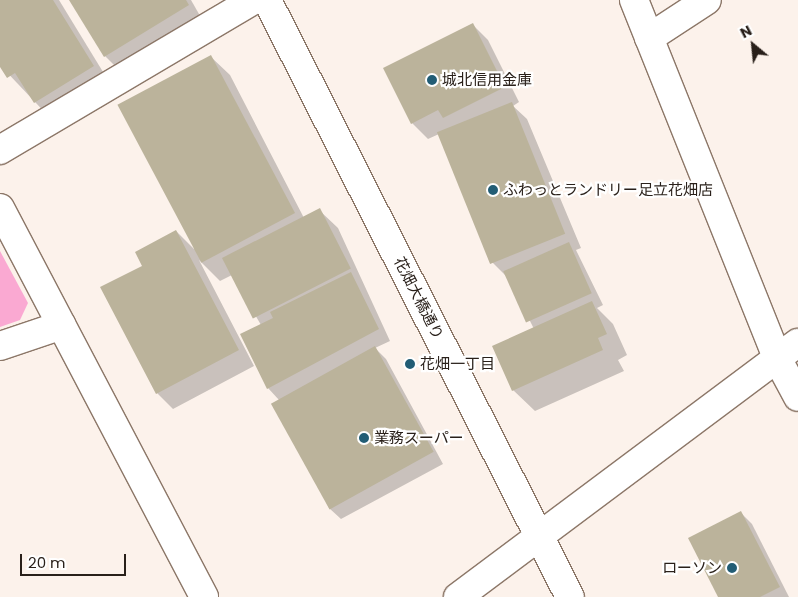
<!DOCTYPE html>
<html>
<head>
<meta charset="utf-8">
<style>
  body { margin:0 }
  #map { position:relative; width:798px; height:597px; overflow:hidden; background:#fcf2eb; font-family:Poppins,"Noto Sans JP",sans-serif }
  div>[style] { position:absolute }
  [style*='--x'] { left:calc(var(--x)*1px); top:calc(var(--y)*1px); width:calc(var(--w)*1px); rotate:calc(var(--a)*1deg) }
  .green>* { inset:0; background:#faa9d2 }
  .shadow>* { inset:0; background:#0003 }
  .building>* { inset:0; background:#bbb39b; transform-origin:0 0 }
  .roads { filter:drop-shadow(1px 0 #8c7768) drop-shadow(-1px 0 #8c7768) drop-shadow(0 1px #8c7768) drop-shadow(0 -1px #8c7768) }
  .minor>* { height:28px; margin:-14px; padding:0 14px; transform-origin:14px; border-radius:14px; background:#fff }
  .tertiary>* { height:28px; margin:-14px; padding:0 14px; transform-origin:14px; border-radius:14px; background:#fff }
  .dots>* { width:14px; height:14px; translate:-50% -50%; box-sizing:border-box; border:2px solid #fff; border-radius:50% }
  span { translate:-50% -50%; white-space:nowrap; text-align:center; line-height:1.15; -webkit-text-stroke:4.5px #fff; paint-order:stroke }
  .poi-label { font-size:15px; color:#29201a }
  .left { translate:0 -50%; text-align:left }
  .right { translate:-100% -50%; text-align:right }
  .street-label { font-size:15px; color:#29201a }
  .north { position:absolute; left:728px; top:20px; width:50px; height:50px; -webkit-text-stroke:4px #fff; paint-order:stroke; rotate:332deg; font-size:14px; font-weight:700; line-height:20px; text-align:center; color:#29201a }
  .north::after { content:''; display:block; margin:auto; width:18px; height:22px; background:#29201a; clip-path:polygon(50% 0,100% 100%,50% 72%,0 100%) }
  .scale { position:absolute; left:20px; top:554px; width:106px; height:22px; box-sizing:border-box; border:2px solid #29201a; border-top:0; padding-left:6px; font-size:15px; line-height:18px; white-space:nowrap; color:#29201a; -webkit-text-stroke:4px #fff; paint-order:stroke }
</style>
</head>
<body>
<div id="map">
  <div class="green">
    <div style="clip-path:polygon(0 251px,28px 303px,20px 320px,0 327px)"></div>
  </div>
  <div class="shadow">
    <div style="clip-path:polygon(0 0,59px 0,111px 85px,53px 121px,0 65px)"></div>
    <div style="clip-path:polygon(71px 0,191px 0,203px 21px,121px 72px,105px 56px)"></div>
    <div style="clip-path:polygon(472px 24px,488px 40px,519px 102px,513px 106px,527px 119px,581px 248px,576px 250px,603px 305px,597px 308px,613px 324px,627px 355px,618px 360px,624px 371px,535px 411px,513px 390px,534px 329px,509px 279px,493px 263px,439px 134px,428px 139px,412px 123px,385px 69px)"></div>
    <div style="clip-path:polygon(211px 57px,230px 75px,304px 218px,319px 210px,338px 228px,390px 341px,375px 348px,386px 359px,443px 464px,341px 519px,329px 508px,279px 400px,268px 388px,261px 325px,232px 275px,220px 281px,199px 260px,254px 366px,173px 409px,157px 393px,144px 266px,176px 231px,194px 249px)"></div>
    <div style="clip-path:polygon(741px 513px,752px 524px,789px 597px,720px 597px)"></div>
  </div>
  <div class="building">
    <div style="clip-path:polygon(0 0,53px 0,94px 66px,34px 103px,15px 73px,7px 78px,0 67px)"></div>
    <div style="clip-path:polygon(69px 0,186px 0,189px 5px,104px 57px)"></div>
    <div style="clip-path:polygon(473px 23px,505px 87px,443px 118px,438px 110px,411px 124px,383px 68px)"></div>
    <div style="left:211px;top:55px;width:179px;height:106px;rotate:62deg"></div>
    <div style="left:512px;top:102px;width:142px;height:81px;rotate:68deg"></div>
    <div style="left:320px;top:208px;width:68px;height:110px;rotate:63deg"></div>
    <div style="clip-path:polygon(176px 230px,239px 350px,156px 394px,100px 287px,142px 266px,135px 252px)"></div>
    <div style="left:569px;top:242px;width:56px;height:72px;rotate:66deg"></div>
    <div style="clip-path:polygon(351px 272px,379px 329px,267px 389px,240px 334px,273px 318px,270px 312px)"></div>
    <div style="clip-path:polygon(592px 301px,607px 334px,598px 338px,603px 350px,512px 391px,492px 346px)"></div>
    <div style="left:375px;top:346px;width:121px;height:119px;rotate:61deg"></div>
    <div style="clip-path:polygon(741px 511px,780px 587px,760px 597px,718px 597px,688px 538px)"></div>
  </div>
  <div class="roads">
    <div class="minor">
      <div style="--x:634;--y:0;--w:386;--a:68.2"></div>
      <div style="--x:777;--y:358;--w:44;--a:61.7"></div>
      <div style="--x:649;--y:38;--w:69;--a:-33.2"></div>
      <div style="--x:0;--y:150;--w:295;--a:-30.6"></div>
      <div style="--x:0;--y:208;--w:439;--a:62.3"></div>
      <div style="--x:0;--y:346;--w:65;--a:-18.7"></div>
    </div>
    <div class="tertiary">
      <div style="--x:267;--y:0;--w:669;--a:63.09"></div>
      <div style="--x:458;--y:597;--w:424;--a:-36.8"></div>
    </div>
  </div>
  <div class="dots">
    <div style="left:432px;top:80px;background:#225d75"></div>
    <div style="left:493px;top:190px;background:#225d75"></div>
    <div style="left:410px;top:364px;background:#225d75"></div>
    <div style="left:364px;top:438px;background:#225d75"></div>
    <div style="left:732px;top:568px;background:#225d75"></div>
  </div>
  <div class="poi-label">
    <span class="left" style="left:442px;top:80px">城北信用金庫</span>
    <span class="left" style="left:503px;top:190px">ふわっとランドリー足立花畑店</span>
    <span class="left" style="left:420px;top:364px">花畑一丁目</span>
    <span class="left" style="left:374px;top:438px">業務スーパー</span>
    <span class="right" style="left:722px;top:568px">ローソン</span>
  </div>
  <div class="street-label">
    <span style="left:419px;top:298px;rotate:63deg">花畑大橋通り</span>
  </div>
  <div class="north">N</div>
  <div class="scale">20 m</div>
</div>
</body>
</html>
